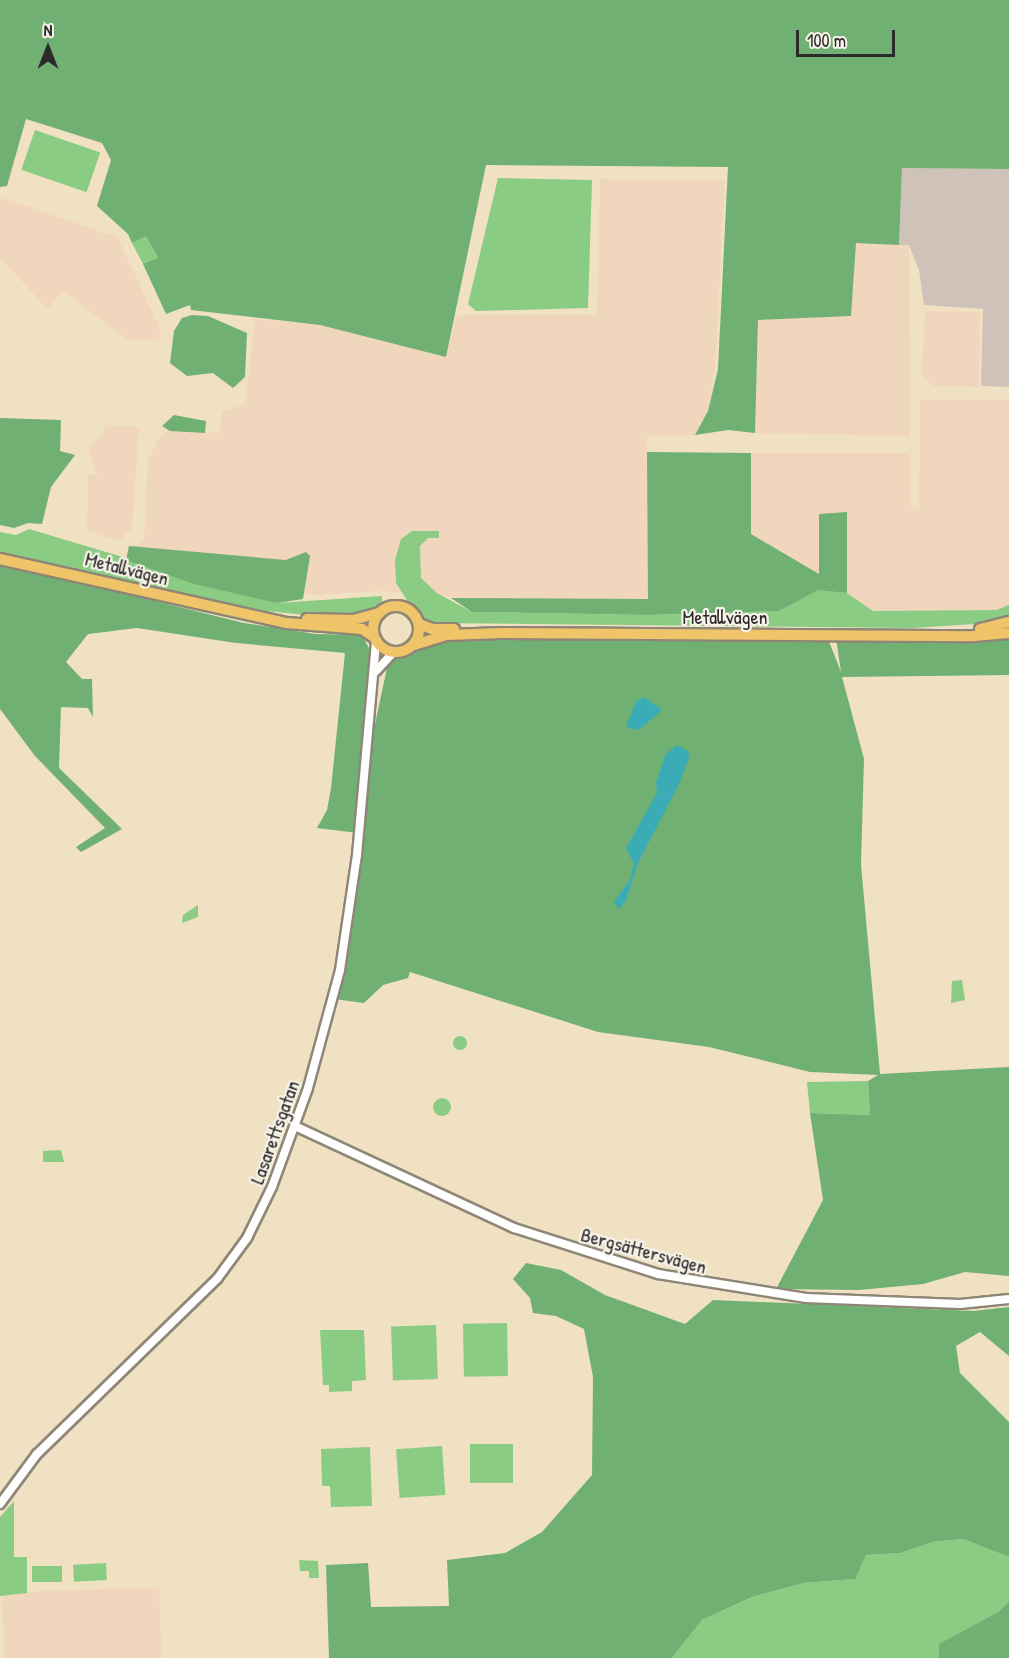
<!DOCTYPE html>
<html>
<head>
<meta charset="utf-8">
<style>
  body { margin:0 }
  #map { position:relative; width:1009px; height:1658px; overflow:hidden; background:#f0e1c3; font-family:"Patrick Hand",sans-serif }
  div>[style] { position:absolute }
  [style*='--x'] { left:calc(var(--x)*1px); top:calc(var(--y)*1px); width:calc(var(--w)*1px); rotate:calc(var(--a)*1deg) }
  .built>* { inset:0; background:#f0d6bc; transform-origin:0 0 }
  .industrial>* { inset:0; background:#cec2b9 }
  .green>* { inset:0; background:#8bcc84; transform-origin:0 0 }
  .round { border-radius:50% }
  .forest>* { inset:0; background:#70b072 }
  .water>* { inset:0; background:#3bacb6 }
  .roads { filter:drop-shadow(2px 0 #8e8677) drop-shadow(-2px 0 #8e8677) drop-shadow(0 2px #8e8677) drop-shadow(0 -2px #8e8677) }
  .minor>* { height:8px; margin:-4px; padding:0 4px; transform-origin:4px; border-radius:4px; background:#fff }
  .major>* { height:10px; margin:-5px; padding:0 5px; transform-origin:5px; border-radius:5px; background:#f0c469 }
  .major>.ring { margin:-5px; padding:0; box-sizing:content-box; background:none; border:10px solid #f0c469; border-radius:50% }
  span { translate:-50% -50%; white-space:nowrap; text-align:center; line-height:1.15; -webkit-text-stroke:4.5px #f7f3e8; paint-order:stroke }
  .street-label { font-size:20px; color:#2b2b2b }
  .north { position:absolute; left:18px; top:18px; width:60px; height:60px; -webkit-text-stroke:4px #f7f3e8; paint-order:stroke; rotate:0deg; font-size:16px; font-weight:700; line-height:24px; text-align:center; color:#2b2b2b }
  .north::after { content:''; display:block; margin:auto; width:21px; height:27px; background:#2b2b2b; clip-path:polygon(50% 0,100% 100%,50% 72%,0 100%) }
  .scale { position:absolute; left:796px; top:30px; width:99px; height:27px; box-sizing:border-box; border:3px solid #2b2b2b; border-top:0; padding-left:8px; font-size:18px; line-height:21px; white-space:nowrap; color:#2b2b2b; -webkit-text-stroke:4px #f7f3e8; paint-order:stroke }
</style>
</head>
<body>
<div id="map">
  <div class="built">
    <div style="clip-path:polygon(600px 179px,725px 180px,715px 368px,708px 411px,695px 435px,647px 436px,648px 599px,471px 599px,383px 591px,314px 595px,127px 552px,144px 539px,148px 462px,158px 440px,169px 430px,219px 433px,222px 412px,245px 404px,255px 319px,320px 325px,446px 357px,457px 315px,597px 315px)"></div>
    <div style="clip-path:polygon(4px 198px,118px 238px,160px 329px,159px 341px,128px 340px,63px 291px,48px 309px,0 258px,0 201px)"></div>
    <div style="clip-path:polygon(856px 243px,909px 245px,910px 436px,755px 433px,758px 320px,851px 316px)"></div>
    <div style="clip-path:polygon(925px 311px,980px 312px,979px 387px,933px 386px,922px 376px)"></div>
    <div style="clip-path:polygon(920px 400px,1009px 400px,1009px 605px,996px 610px,873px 611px,847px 593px,847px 513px,819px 514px,819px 574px,751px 534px,751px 453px,910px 453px,911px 508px,919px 509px)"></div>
    <div style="clip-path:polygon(107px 426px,139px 427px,132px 528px,119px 541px,87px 531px,88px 475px,98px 475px,88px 451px)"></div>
    <div style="left:159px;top:1587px;width:71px;height:157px;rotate:88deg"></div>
  </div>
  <div class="industrial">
    <div style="clip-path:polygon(902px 168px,1009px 169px,1009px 387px,981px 386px,983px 309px,924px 305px,919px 270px,909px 245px,899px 245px)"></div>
  </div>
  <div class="green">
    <div style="left:35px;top:130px;width:69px;height:42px;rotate:19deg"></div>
    <div style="clip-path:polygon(498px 178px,592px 180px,588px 308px,476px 311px,468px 304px)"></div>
    <div style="clip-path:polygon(146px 235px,158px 259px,143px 264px,132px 243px)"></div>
    <div style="clip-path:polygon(29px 529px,277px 603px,382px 596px,382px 601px,367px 614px,335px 618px,267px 611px,0 558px,0 532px,16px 535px)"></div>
    <div style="clip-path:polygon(412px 531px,439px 531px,439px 538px,428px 538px,420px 546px,421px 578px,437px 593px,472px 612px,648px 615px,779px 611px,818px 589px,847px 593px,873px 611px,996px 610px,1009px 605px,1009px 616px,990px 623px,913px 628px,430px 623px,408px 602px,396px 583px,395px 560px,401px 539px)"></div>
    <div style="clip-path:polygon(198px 905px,198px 917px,182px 923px,183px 915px)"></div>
    <div style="clip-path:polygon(962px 980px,965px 1000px,951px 1003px,952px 981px)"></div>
    <div class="round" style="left:453px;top:1036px;width:14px;height:14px"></div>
    <div style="clip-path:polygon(868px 1081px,870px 1115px,810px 1113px,807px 1082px)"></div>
    <div class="round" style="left:433px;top:1098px;width:18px;height:18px"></div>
    <div style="clip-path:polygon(61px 1150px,64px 1162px,43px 1162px,43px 1151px)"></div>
    <div style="left:507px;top:1323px;width:53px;height:44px;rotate:89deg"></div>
    <div style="left:436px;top:1325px;width:54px;height:45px;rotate:88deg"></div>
    <div style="clip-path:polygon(320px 1330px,364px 1330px,366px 1380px,352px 1381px,352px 1391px,329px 1392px,329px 1385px,323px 1385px)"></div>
    <div style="left:513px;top:1444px;width:39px;height:43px;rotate:90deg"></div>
    <div style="left:442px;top:1446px;width:49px;height:46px;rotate:86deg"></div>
    <div style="clip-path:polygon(370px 1447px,372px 1506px,331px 1507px,330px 1486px,322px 1486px,321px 1449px)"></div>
    <div style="clip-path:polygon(14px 1501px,14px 1557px,27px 1557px,27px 1593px,0 1596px,0 1517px)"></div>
    <div style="clip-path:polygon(963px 1539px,1009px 1557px,1009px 1601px,998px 1612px,940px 1644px,939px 1658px,672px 1658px,702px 1620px,752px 1597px,804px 1583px,854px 1579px,866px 1555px,901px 1553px,932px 1542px)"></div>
    <div style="clip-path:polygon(299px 1560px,318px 1561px,319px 1578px,309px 1578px,309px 1571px,300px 1571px)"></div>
    <div style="left:106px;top:1563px;width:17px;height:33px;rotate:87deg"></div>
    <div style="left:62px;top:1566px;width:16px;height:30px;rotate:90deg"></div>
  </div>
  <div class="forest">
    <div style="clip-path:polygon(0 0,1009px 0,1009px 169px,902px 168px,899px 245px,856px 243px,851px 316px,758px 320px,755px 433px,728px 430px,695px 435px,708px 411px,718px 369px,728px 167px,486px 165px,446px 357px,320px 325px,191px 310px,190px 305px,166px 314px,143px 264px,158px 258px,146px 236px,132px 243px,128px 234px,97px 206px,111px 160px,102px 143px,26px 119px,7px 186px,0 187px)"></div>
    <div style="clip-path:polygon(192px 315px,208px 316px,247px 333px,245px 377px,233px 388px,213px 373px,187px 376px,170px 363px,174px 331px,182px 318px)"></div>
    <div style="clip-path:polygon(174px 415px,206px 421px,205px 433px,170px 431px,162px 426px)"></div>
    <div style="clip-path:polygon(0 418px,61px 420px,60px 451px,75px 455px,51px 487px,42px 524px,28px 523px,14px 528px,0 525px)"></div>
    <div style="clip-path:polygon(647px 452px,751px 453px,751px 534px,819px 574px,819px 514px,847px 512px,847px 593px,818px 590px,779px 611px,648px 615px,472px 612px,451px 598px,648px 599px)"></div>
    <div style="clip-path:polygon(129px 546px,286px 560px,306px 552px,310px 556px,303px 599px,277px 603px,194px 584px,126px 560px)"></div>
    <div style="clip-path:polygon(0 558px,60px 568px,159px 602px,244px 623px,316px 634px,362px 635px,372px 654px,366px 766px,387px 668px,396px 658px,437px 642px,486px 637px,828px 639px,841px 672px,836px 638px,1009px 636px,1009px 675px,842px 677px,864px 759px,861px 865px,880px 1074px,1009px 1067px,1009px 1276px,965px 1272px,923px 1284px,859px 1290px,776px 1289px,823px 1200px,810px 1113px,870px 1115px,868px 1081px,878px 1075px,810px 1072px,709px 1047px,598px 1032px,410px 972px,408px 978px,383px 985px,364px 1003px,334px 999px,358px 833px,317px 828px,327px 810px,331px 788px,345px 653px,236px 643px,137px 628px,88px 634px,66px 662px,82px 679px,92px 679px,93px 717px,88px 708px,61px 707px,59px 768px,122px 829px,81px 852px,76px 847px,105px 828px,35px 756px,0 709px)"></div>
    <div style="clip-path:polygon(526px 1263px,561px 1270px,605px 1295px,685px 1324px,713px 1300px,974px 1311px,1009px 1307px,1009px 1356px,980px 1332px,956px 1346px,960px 1373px,1009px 1422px,1009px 1557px,963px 1539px,932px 1542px,901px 1553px,866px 1555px,855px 1579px,804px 1583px,752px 1597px,702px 1620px,672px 1658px,329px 1658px,326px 1565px,368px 1563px,371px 1607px,449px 1606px,447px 1560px,505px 1553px,542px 1532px,592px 1475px,593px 1377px,584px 1329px,556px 1316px,533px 1313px,530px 1298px,513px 1279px)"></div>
    <div style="clip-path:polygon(1009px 1601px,1009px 1658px,939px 1658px,939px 1644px,998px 1612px)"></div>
  </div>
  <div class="water">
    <div style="clip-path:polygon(644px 697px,662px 710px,639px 730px,626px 727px,636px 701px)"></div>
    <div style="clip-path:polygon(677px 745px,688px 751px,689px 758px,679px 784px,639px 861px,625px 902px,619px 909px,614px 902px,630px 880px,634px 864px,626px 848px,657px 793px,656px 783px,665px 755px)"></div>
  </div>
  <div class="roads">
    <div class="minor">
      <div style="--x:376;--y:671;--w:25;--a:-47"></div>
      <div style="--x:295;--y:1126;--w:242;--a:25"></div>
      <div style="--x:514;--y:1228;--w:151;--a:17.7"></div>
      <div style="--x:658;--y:1274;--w:150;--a:9.2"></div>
      <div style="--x:806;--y:1298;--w:154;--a:2.2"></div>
      <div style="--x:960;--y:1304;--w:49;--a:-5.8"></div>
      <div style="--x:0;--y:1504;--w:62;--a:-53.5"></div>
      <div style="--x:37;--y:1454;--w:251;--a:-44.2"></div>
      <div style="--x:217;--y:1279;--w:51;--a:-53.8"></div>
      <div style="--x:247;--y:1238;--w:57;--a:-63.9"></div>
      <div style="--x:272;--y:1187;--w:105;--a:-70"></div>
      <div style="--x:308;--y:1088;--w:122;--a:-74.8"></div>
      <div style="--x:340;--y:970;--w:116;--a:-81.6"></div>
      <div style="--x:357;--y:855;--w:216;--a:-84.9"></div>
    </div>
    <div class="major">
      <div style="--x:0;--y:559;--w:294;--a:12.6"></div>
      <div style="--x:287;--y:623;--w:75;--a:4.6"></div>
      <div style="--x:362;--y:629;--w:14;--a:34"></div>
      <div class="ring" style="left:373px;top:606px;width:36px;height:36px"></div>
      <div style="--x:307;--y:619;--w:46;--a:1.2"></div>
      <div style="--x:353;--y:620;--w:28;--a:-15"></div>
      <div style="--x:419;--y:624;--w:14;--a:21"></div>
      <div style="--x:432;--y:629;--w:22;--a:0"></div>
      <div style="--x:980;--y:629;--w:30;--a:-14"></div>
      <div style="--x:414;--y:645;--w:34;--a:-17"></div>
      <div style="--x:446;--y:635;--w:56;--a:-2"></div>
      <div style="--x:502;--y:633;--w:472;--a:0.4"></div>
      <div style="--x:974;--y:636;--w:35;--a:-5"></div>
    </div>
  </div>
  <div class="street-label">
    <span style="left:127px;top:568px;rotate:14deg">Metallvägen</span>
    <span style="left:725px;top:616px">Metallvägen</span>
    <span style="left:274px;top:1132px;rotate:-70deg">Lasarettsgatan</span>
    <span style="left:644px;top:1250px;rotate:15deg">Bergsättersvägen</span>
  </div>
  <div class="north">N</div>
  <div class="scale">100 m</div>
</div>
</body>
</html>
